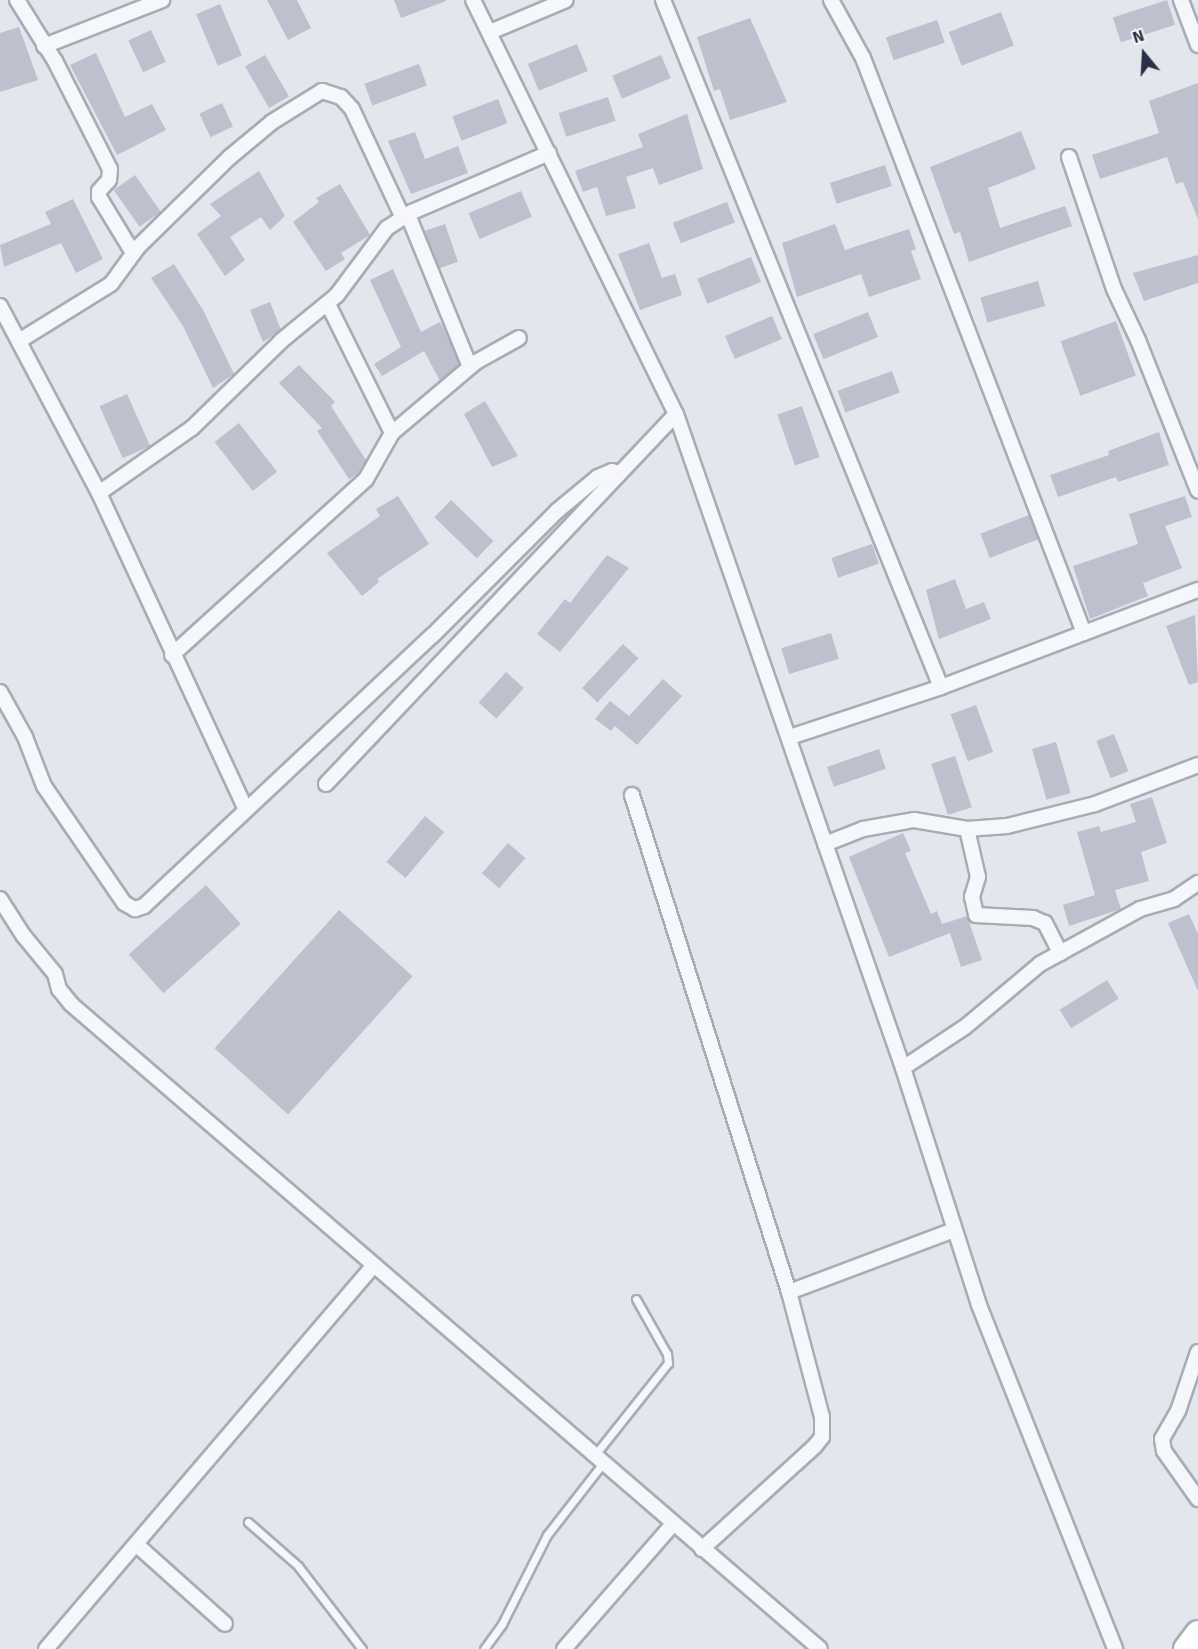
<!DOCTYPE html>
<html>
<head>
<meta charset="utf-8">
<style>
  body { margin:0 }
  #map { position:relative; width:1198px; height:1649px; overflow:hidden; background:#e3e6ec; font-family:Signika,sans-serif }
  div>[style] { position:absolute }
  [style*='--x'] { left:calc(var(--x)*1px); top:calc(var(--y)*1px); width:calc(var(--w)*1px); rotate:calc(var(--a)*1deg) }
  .building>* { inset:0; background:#bcc1cd; transform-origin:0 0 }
  .roads { filter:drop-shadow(2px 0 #a7acb7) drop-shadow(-2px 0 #a7acb7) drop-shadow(0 2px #a7acb7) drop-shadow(0 -2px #a7acb7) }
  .lane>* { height:7px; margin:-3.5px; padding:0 3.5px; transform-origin:3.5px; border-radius:3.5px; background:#f6f7fa }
  .street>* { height:14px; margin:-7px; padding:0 7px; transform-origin:7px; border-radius:7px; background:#f6f7fa }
  .highway>* { height:24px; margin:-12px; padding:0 12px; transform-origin:12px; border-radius:12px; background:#fff }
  span { translate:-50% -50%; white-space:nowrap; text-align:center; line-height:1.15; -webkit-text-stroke:6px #f3f5f9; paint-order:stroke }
  .north { position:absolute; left:1114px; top:24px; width:60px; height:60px; -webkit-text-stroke:4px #f3f5f9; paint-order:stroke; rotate:342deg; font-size:16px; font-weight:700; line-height:24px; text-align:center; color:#293147 }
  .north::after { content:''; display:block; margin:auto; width:21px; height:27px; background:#293147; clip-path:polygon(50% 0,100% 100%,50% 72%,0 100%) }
</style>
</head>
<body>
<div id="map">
  <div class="building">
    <div style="clip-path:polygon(267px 0,297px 0,311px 28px,288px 40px)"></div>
    <div style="clip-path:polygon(394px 0,446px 0,446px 1px,401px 18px)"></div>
    <div style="left:1167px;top:0;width:26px;height:57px;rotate:72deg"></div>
    <div style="left:220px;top:4px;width:56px;height:26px;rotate:67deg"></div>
    <div style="left:1001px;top:12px;width:36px;height:56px;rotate:69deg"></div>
    <div style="clip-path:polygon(750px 18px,787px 102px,730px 120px,720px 89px,714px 91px,697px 37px)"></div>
    <div style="left:937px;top:20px;width:24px;height:54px;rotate:71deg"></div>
    <div style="clip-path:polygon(19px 27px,38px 80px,0 92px,0 33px)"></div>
    <div style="left:151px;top:30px;width:35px;height:25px;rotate:65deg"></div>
    <div style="left:577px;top:44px;width:29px;height:53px;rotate:68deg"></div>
    <div style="clip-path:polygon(96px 53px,125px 117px,152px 104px,166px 130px,117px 155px,70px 65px)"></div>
    <div style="left:265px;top:55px;width:48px;height:23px;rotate:60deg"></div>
    <div style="left:661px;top:55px;width:25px;height:53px;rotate:67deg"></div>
    <div style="left:419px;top:64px;width:23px;height:58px;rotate:70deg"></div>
    <div style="clip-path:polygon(1198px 83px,1198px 219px,1183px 182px,1176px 184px,1167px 157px,1100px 179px,1092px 155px,1159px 133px,1149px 101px)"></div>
    <div style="left:608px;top:97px;width:25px;height:52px;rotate:72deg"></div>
    <div style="left:498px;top:99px;width:26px;height:49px;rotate:69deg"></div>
    <div style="left:222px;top:103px;width:26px;height:25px;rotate:65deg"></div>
    <div style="clip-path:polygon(687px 114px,703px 169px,659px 185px,653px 168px,626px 177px,636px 208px,606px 216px,597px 187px,583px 192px,575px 171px,643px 147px,638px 134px)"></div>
    <div style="clip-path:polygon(1021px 131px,1036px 169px,988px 188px,1000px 228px,1065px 206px,1072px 226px,969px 262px,960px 232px,954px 234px,930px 167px)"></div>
    <div style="clip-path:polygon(415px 132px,425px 159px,458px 146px,468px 173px,411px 194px,388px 141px)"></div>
    <div style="left:885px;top:165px;width:22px;height:58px;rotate:72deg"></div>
    <div style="clip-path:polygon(259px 171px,285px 216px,270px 230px,261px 217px,230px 237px,245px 260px,225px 276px,197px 234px,221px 216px,210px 204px)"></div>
    <div style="left:135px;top:175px;width:45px;height:26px;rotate:55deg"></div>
    <div style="clip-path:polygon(340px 184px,370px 235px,341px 253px,345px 259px,326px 271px,293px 222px,319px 202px,316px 198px)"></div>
    <div style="left:521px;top:191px;width:28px;height:57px;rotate:67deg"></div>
    <div style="clip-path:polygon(73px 199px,103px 259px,76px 273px,61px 243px,4px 267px,0 245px,51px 224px,45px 212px)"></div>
    <div style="left:727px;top:202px;width:22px;height:58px;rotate:69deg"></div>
    <div style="left:445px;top:224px;width:40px;height:21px;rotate:71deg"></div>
    <div style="clip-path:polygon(835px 224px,845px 250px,909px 229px,916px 249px,911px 251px,921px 279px,869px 297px,861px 274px,797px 297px,782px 243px)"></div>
    <div style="clip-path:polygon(649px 243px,662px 278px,675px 274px,682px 295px,640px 310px,618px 254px)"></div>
    <div style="clip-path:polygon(1198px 255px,1198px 283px,1144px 301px,1133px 273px)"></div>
    <div style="left:751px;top:257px;width:27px;height:58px;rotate:68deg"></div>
    <div style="clip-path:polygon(174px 264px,203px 310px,234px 374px,213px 388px,183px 326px,151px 278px)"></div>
    <div style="clip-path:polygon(393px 269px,421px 332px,440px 322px,448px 337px,459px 364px,440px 381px,424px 351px,382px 376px,374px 364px,401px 347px,370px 280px)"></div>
    <div style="left:1038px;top:281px;width:26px;height:60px;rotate:74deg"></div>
    <div style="clip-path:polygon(270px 302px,281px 330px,263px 342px,250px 310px)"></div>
    <div style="left:868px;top:312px;width:27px;height:59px;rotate:68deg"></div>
    <div style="left:772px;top:316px;width:25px;height:51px;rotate:67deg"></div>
    <div style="left:1116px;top:321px;width:58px;height:59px;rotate:70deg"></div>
    <div style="clip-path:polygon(299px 365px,335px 402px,331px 406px,366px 460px,359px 473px,349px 479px,317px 431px,322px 428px,279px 383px)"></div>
    <div style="left:892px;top:371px;width:23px;height:58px;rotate:70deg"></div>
    <div style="left:127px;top:394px;width:57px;height:30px;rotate:66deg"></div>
    <div style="clip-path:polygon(485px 401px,518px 456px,492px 467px,464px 414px)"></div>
    <div style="left:802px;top:406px;width:54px;height:26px;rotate:71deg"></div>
    <div style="left:239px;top:423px;width:62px;height:31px;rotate:52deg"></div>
    <div style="clip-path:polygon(1159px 432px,1169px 465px,1118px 482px,1116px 477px,1058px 497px,1050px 475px,1109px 455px,1108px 451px)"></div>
    <div style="clip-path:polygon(398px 496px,429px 544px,377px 579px,379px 582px,362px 596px,327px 553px,380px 516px,376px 509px)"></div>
    <div style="clip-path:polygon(1185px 496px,1192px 517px,1165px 526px,1182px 568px,1143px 583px,1148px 596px,1090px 619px,1073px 566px,1138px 544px,1129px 514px)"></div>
    <div style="left:451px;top:500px;width:59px;height:24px;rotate:44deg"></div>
    <div style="left:1029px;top:515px;width:26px;height:52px;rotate:69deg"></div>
    <div style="left:872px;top:544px;width:21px;height:43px;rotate:71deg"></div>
    <div style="clip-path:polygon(607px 555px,629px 568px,560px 652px,537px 634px,565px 599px,570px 603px)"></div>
    <div style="clip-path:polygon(955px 579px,966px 609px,984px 602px,991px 619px,939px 639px,926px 590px)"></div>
    <div style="clip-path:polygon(1195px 615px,1198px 682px,1189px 685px,1166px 626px)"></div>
    <div style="left:831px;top:633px;width:27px;height:52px;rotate:73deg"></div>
    <div style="left:623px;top:644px;width:21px;height:60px;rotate:43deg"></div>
    <div style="left:506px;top:672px;width:24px;height:41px;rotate:42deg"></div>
    <div style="clip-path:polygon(663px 679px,682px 696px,637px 745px,615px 726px,611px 731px,595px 719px,610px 701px,629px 716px)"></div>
    <div style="left:976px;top:705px;width:50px;height:27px;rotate:70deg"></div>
    <div style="left:1114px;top:734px;width:40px;height:19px;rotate:69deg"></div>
    <div style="left:1056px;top:742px;width:53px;height:25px;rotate:74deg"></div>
    <div style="left:879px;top:749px;width:21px;height:55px;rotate:71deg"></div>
    <div style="left:955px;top:756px;width:54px;height:25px;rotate:72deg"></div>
    <div style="clip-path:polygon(1152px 797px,1167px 843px,1141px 852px,1149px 881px,1115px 890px,1121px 909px,1069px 926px,1063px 905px,1095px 895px,1077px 832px,1099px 826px,1101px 832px,1136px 822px,1130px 804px)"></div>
    <div style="left:425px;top:816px;width:25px;height:60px;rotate:40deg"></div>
    <div style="clip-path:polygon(903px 833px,911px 851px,905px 853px,931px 914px,937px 911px,942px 924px,967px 916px,982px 960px,961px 967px,950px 933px,889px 957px,849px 857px)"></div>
    <div style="left:508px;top:843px;width:23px;height:40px;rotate:41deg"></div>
    <div style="left:206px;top:885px;width:52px;height:104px;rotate:48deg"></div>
    <div style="left:339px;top:910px;width:99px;height:186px;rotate:42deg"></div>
    <div style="clip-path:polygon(1189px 914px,1198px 934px,1198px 991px,1168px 923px)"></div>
    <div style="left:1107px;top:980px;width:22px;height:56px;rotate:58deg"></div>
  </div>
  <div class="roads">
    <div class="lane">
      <div style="--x:594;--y:1456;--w:119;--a:-51.5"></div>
      <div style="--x:668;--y:1363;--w:9;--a:-96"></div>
      <div style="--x:667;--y:1354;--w:63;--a:-119.4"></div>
      <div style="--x:248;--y:1522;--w:67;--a:41.3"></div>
      <div style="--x:298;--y:1566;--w:105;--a:52.4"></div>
      <div style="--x:484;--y:1649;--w:31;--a:-54"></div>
      <div style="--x:502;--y:1624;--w:100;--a:-63.2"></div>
      <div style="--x:547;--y:1535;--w:91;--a:-52.1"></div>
    </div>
    <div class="street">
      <div style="--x:17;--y:0;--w:72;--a:58.1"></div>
      <div style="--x:55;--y:61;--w:121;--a:63"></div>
      <div style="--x:110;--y:169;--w:11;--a:95"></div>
      <div style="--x:109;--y:180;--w:15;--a:132"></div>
      <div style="--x:99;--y:191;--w:6;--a:90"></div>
      <div style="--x:99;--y:197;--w:66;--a:58.7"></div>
      <div style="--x:473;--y:0;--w:461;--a:63.9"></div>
      <div style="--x:676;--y:414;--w:692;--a:70.86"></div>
      <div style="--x:903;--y:1068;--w:249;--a:72.2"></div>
      <div style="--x:979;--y:1305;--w:370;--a:68.4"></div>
      <div style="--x:663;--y:0;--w:741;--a:67.97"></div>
      <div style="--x:831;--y:0;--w:66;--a:61.1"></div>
      <div style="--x:863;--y:58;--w:616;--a:68.98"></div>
      <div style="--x:1181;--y:0;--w:48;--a:69.3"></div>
      <div style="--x:490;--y:32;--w:82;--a:-22.8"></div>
      <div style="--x:44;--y:46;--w:127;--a:-21.3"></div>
      <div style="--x:1069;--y:157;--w:139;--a:71.2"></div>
      <div style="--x:1114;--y:289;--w:56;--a:64.8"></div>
      <div style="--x:1138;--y:340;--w:162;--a:68.3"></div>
      <div style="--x:408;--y:215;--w:164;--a:67.8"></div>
      <div style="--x:0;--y:306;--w:212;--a:62.1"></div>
      <div style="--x:99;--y:493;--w:113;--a:-35"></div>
      <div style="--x:192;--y:428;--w:124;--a:-44.3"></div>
      <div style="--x:281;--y:341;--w:72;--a:-39.4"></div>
      <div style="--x:337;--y:295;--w:84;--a:-53.3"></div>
      <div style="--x:387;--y:228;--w:30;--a:-33"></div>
      <div style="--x:412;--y:212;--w:149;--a:-23.3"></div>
      <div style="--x:19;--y:341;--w:108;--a:-31.8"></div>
      <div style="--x:111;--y:284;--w:46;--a:-53.9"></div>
      <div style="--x:138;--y:247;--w:129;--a:-44.4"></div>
      <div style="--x:230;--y:157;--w:55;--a:-39.8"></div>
      <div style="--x:272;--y:122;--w:59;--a:-31.8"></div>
      <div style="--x:322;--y:91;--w:20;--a:18"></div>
      <div style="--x:341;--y:97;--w:16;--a:47"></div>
      <div style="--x:352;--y:109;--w:120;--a:64.9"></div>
      <div style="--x:392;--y:433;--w:110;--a:-40.2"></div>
      <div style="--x:476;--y:362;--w:49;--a:-29.2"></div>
      <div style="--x:99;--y:493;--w:349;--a:65.1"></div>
      <div style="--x:172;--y:655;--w:262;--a:-42.2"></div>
      <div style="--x:366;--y:479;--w:53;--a:-60.5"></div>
      <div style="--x:392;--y:433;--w:144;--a:-116.4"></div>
      <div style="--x:0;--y:692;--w:51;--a:60.9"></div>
      <div style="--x:25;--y:737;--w:53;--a:68.8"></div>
      <div style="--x:44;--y:786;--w:142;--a:55.6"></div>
      <div style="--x:124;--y:903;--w:13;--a:29"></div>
      <div style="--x:135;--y:909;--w:9;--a:-18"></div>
      <div style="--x:144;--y:906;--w:395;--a:-43.2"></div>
      <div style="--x:432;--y:636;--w:177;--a:-45"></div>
      <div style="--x:557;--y:511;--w:53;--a:-39.7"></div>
      <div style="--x:598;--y:477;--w:15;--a:-23"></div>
      <div style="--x:612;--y:471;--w:6;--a:18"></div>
      <div style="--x:790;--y:737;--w:159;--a:-18.3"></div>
      <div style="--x:941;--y:687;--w:275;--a:-20.7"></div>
      <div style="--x:326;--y:784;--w:509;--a:-46.59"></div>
      <div style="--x:632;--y:795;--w:521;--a:72.47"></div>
      <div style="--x:789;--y:1292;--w:129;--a:75.2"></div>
      <div style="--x:822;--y:1417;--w:20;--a:90"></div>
      <div style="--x:822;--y:1437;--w:11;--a:128"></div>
      <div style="--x:815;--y:1446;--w:153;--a:137.7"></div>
      <div style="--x:967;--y:829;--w:49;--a:77.1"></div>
      <div style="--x:978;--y:877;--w:21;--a:107"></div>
      <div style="--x:972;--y:897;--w:18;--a:77"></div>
      <div style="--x:976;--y:915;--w:57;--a:3"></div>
      <div style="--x:1033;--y:918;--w:13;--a:23"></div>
      <div style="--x:1045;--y:923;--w:34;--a:63"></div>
      <div style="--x:825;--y:844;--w:41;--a:-21.5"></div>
      <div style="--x:863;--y:829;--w:52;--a:-10"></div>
      <div style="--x:914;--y:820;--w:54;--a:9.6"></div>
      <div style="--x:967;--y:829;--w:40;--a:-4.3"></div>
      <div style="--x:1007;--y:826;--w:91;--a:-14"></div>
      <div style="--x:1095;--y:804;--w:110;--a:-20.7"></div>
      <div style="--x:0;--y:899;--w:43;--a:57.4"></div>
      <div style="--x:23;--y:935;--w:50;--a:50.6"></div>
      <div style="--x:55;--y:974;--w:16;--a:75"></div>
      <div style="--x:59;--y:989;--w:19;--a:51"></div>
      <div style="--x:71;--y:1004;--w:988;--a:40.73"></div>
      <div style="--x:903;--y:1068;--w:74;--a:-33.5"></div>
      <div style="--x:965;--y:1027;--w:98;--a:-40"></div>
      <div style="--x:1040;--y:964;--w:114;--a:-28.8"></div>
      <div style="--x:1140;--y:909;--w:35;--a:-16"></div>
      <div style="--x:1174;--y:899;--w:29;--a:-34"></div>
      <div style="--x:789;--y:1292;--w:176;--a:-20.6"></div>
      <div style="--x:1198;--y:1352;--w:62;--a:108.7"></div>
      <div style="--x:1178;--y:1411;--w:32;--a:120"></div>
      <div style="--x:1162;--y:1439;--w:12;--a:81"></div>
      <div style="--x:1164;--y:1451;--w:59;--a:54.7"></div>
      <div style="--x:137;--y:1545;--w:118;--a:41.9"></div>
      <div style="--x:46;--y:1649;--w:505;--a:-49.5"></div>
      <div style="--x:564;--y:1649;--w:166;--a:-48.9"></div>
    </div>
    <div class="highway">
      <div style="--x:1186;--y:1649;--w:20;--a:-53"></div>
    </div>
  </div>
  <div class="north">N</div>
</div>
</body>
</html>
